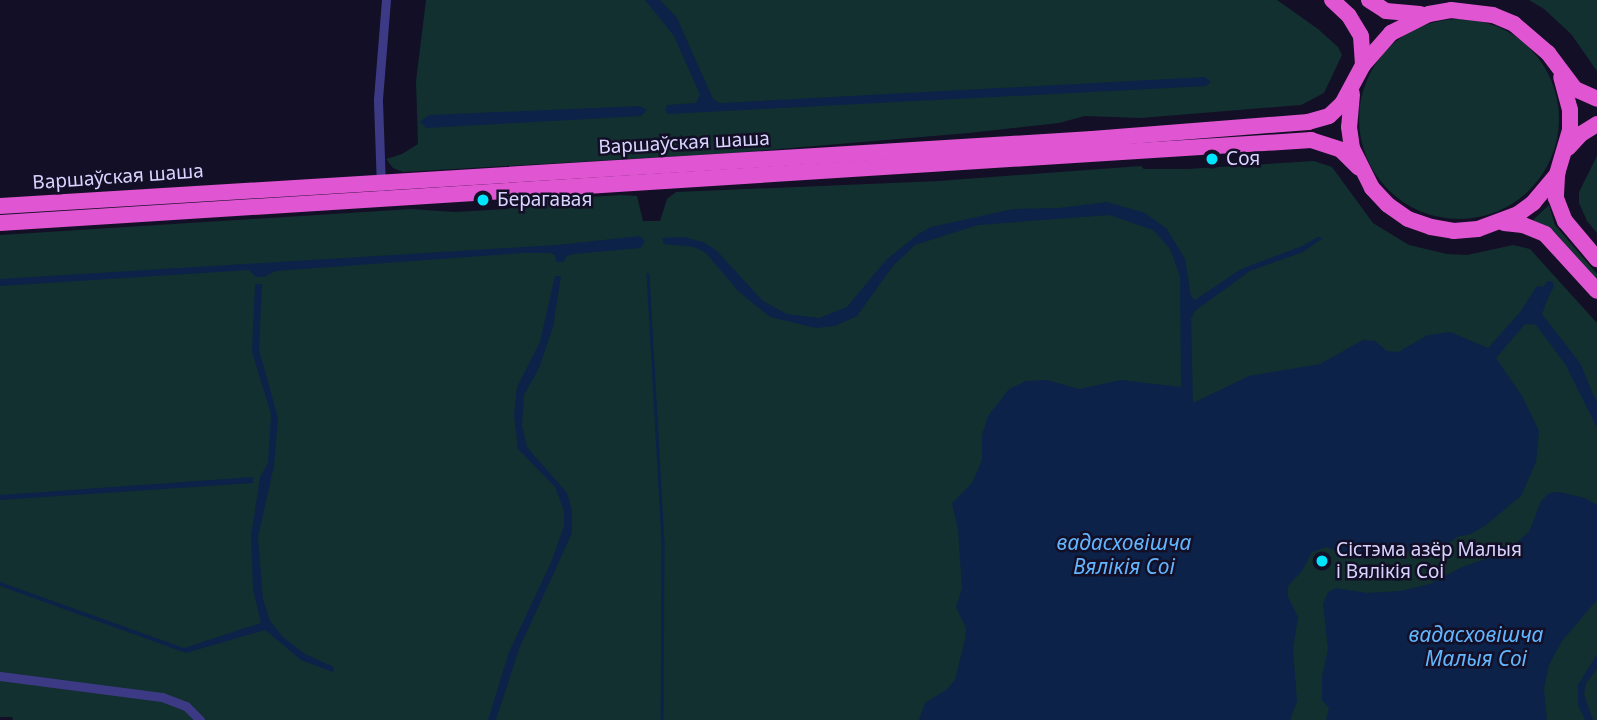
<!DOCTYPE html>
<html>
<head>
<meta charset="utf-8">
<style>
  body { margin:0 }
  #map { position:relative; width:1597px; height:720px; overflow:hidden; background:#130f26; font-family:"Noto Sans",sans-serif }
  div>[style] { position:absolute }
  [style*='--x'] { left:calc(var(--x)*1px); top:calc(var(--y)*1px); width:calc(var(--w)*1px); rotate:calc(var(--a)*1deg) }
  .green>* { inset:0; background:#12302f }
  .round { border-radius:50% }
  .water>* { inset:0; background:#0c2248 }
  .stream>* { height:2.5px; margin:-1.25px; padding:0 1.25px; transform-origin:1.25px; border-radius:1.25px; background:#0c2248 }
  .canal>* { height:9px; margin:-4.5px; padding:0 4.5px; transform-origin:4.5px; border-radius:4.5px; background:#0c2248 }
  .minor>* { height:9px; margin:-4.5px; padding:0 4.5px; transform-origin:4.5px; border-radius:4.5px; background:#3d3a85 }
  .trunk>* { height:16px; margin:-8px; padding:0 8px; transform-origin:8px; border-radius:8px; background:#e055d1 }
  .dots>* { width:19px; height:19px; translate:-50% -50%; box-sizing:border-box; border:4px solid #130f26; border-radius:50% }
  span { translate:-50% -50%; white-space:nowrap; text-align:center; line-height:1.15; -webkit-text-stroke:5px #130f26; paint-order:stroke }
  .street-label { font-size:19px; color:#d9d4ff }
  .poi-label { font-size:19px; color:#d9d4ff }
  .left { translate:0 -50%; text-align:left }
  .water-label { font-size:21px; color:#62b6ff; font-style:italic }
</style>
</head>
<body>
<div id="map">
  <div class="green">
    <div style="clip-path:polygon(426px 0,1277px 0,1318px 29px,1338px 47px,1342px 55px,1324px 93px,1301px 105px,1141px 118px,1085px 116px,1059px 123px,969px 133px,733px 153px,403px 172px,393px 168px,386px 159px,402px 154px,418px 144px,416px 81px)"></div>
    <div style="clip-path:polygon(1529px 0,1597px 0,1597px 71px,1571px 34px,1544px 9px)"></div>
    <div class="round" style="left:1359px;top:19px;width:200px;height:200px"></div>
    <div style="clip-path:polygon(1597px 156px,1597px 233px,1587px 221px,1579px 203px,1579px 192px)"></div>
    <div style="clip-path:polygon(1314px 161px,1332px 167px,1373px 223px,1409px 245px,1447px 254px,1467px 255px,1513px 245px,1530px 249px,1597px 323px,1597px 720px,13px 720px,12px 717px,0 717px,0 235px,411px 209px,455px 212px,507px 209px,543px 200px,621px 195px,637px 196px,643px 221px,660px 221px,667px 199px,676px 192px,938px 181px,1141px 166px,1144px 169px,1187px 169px)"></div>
    <div style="clip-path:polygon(1549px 205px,1555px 225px,1597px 274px,1597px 282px,1557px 235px,1533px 220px)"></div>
  </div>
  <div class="water">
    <div style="clip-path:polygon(645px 0,660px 0,677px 18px,713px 99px,720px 103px,1205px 77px,1211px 82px,1206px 86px,668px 114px,665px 110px,667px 105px,696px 103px,700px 95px,674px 36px)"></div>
    <div style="clip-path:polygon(640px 106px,647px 110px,641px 116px,426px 128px,420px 122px,429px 115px)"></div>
    <div style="clip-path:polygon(1107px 202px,1145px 213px,1167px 229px,1185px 259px,1191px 296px,1195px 300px,1241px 269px,1302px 246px,1318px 237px,1323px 238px,1303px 252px,1250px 271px,1195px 311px,1191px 319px,1193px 403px,1249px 376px,1320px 364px,1363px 340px,1375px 341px,1387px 351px,1398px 352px,1428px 335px,1450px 332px,1488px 348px,1521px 311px,1536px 287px,1542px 286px,1549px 295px,1542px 314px,1580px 363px,1597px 403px,1597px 428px,1565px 364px,1536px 325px,1525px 324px,1496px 358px,1522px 396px,1539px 431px,1536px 462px,1521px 496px,1486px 525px,1471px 534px,1457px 537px,1439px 550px,1426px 553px,1415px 548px,1396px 557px,1375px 555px,1357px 559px,1327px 547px,1312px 552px,1302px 571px,1288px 586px,1288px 597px,1298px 617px,1293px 649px,1297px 701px,1290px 720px,919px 720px,925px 703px,946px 690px,955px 680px,965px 639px,966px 628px,956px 607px,962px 588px,958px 530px,952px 503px,972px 483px,982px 460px,982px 435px,988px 416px,1009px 389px,1026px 381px,1047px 380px,1079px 389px,1121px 380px,1181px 387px,1180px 276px,1170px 249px,1153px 230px,1109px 215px,978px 225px,915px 245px,892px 267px,857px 316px,835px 326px,816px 328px,770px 317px,738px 291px,706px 253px,694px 247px,664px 244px,662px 238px,684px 237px,703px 242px,716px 250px,763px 301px,787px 314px,819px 318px,847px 307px,886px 260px,918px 234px,931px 227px,1013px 209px,1059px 208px)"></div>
    <div style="clip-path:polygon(640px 236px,645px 241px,641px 248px,574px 254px,567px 256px,564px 262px,556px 262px,555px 255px,550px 253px,523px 253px,276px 271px,264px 277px,256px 277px,249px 270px,0 286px,0 279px,557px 245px)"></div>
    <div style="clip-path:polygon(555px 276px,561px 276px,553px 327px,539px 368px,524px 395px,522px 426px,527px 447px,567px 493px,572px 510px,572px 533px,519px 649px,496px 720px,488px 720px,509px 652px,552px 560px,564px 526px,564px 511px,555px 487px,518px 449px,514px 415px,517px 387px,540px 342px)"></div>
    <div style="clip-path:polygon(255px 284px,262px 284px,259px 350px,278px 418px,274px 466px,258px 537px,263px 599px,270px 621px,283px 637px,305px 654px,334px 667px,333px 672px,301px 660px,265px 630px,186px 653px,0 586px,0 582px,184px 648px,261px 623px,253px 589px,251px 536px,260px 477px,268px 463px,271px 414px,252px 352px)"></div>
    <div style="clip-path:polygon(253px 477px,253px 483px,0 500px,0 495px)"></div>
    <div style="clip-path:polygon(1559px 492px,1585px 498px,1597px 505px,1597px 600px,1562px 641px,1549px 665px,1544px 689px,1547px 720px,1326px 720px,1329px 708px,1322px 700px,1322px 676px,1328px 649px,1323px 604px,1328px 592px,1336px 588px,1367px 593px,1400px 591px,1430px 584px,1462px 567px,1506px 552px,1529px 532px,1541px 501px,1549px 493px)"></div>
    <div style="clip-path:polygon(1597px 654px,1597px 669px,1586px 683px,1584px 694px,1593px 720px,1585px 720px,1578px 705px,1578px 685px)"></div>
  </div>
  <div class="stream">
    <div style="--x:648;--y:274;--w:270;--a:86.8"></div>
    <div style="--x:663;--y:544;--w:176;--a:90.3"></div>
  </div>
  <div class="canal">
    <div style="--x:1541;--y:300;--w:17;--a:-62"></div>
  </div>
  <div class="minor">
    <div style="--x:381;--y:187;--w:88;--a:-92"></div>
    <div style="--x:378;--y:99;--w:99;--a:-85.4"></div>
    <div style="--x:0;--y:676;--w:163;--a:7.4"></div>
    <div style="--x:162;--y:697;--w:26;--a:21"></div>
    <div style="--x:186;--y:706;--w:20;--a:45"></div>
  </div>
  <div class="trunk">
    <div style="--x:1332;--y:0;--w:23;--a:43"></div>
    <div style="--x:1349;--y:16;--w:23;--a:59"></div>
    <div style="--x:1361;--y:36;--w:29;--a:86"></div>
    <div style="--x:1369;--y:0;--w:20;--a:33"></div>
    <div style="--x:1386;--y:11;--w:34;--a:5"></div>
    <div style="--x:1352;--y:94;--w:33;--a:95"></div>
    <div style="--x:1349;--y:127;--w:21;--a:82"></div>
    <div style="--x:1352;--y:148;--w:45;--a:63.4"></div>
    <div style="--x:1372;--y:188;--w:23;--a:47"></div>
    <div style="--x:1388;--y:205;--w:24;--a:35"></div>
    <div style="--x:1408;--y:219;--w:24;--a:19"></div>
    <div style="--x:1431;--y:227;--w:23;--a:10"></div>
    <div style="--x:1454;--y:231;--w:24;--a:-5"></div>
    <div style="--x:1478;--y:229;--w:43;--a:-20.6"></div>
    <div style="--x:1518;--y:214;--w:19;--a:-36"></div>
    <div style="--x:1533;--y:203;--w:38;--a:-50"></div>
    <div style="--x:1557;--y:174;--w:46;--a:-73.5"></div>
    <div style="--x:1570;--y:130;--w:20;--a:-90"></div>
    <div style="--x:1570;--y:110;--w:34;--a:-105"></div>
    <div style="--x:1568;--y:148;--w:19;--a:-47"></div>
    <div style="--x:1581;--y:134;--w:19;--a:-32"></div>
    <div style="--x:1557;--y:176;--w:22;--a:93"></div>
    <div style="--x:1556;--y:198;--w:25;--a:69"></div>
    <div style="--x:1565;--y:221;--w:50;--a:49.9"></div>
    <div style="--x:0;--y:206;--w:1094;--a:-3.51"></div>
    <div style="--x:1092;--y:139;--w:217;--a:-4.5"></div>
    <div style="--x:1308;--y:122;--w:22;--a:-16"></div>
    <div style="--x:1329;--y:116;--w:18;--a:-43"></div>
    <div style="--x:1342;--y:104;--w:44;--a:-61.7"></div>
    <div style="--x:1363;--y:65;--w:43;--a:-48.8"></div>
    <div style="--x:1391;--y:33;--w:42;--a:-26.6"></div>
    <div style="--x:1429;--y:14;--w:22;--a:-10"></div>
    <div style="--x:1451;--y:10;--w:42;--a:6.8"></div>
    <div style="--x:1493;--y:15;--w:23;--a:23"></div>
    <div style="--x:1514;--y:24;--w:45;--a:40.5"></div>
    <div style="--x:1548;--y:53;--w:45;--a:53.1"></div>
    <div style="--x:1575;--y:89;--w:24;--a:24"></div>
    <div style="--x:0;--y:223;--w:1314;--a:-3.62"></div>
    <div style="--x:1311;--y:140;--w:32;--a:18"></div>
    <div style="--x:1341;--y:150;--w:25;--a:45"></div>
    <div style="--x:1504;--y:223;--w:19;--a:6"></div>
    <div style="--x:1523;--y:225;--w:24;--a:22"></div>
    <div style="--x:1545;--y:234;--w:77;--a:47.6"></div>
  </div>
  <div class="dots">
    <div style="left:1212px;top:159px;background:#00e5ff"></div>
    <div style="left:483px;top:200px;background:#00e5ff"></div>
    <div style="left:1322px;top:561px;background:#00e5ff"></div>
  </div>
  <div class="street-label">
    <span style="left:684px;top:143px;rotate:-3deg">Варшаўская шаша</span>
    <span style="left:118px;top:177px;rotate:-4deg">Варшаўская шаша</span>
  </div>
  <div class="poi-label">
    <span class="left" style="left:1226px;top:159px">Соя</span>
    <span class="left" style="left:497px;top:200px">Берагавая</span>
    <span class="left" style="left:1336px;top:561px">Сістэма азёр Малыя<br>і Вялікія Соі</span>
  </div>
  <div class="water-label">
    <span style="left:1124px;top:554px">вадасховішча<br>Вялікія Соі</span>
    <span style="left:1476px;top:646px">вадасховішча<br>Малыя Соі</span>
  </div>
</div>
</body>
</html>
